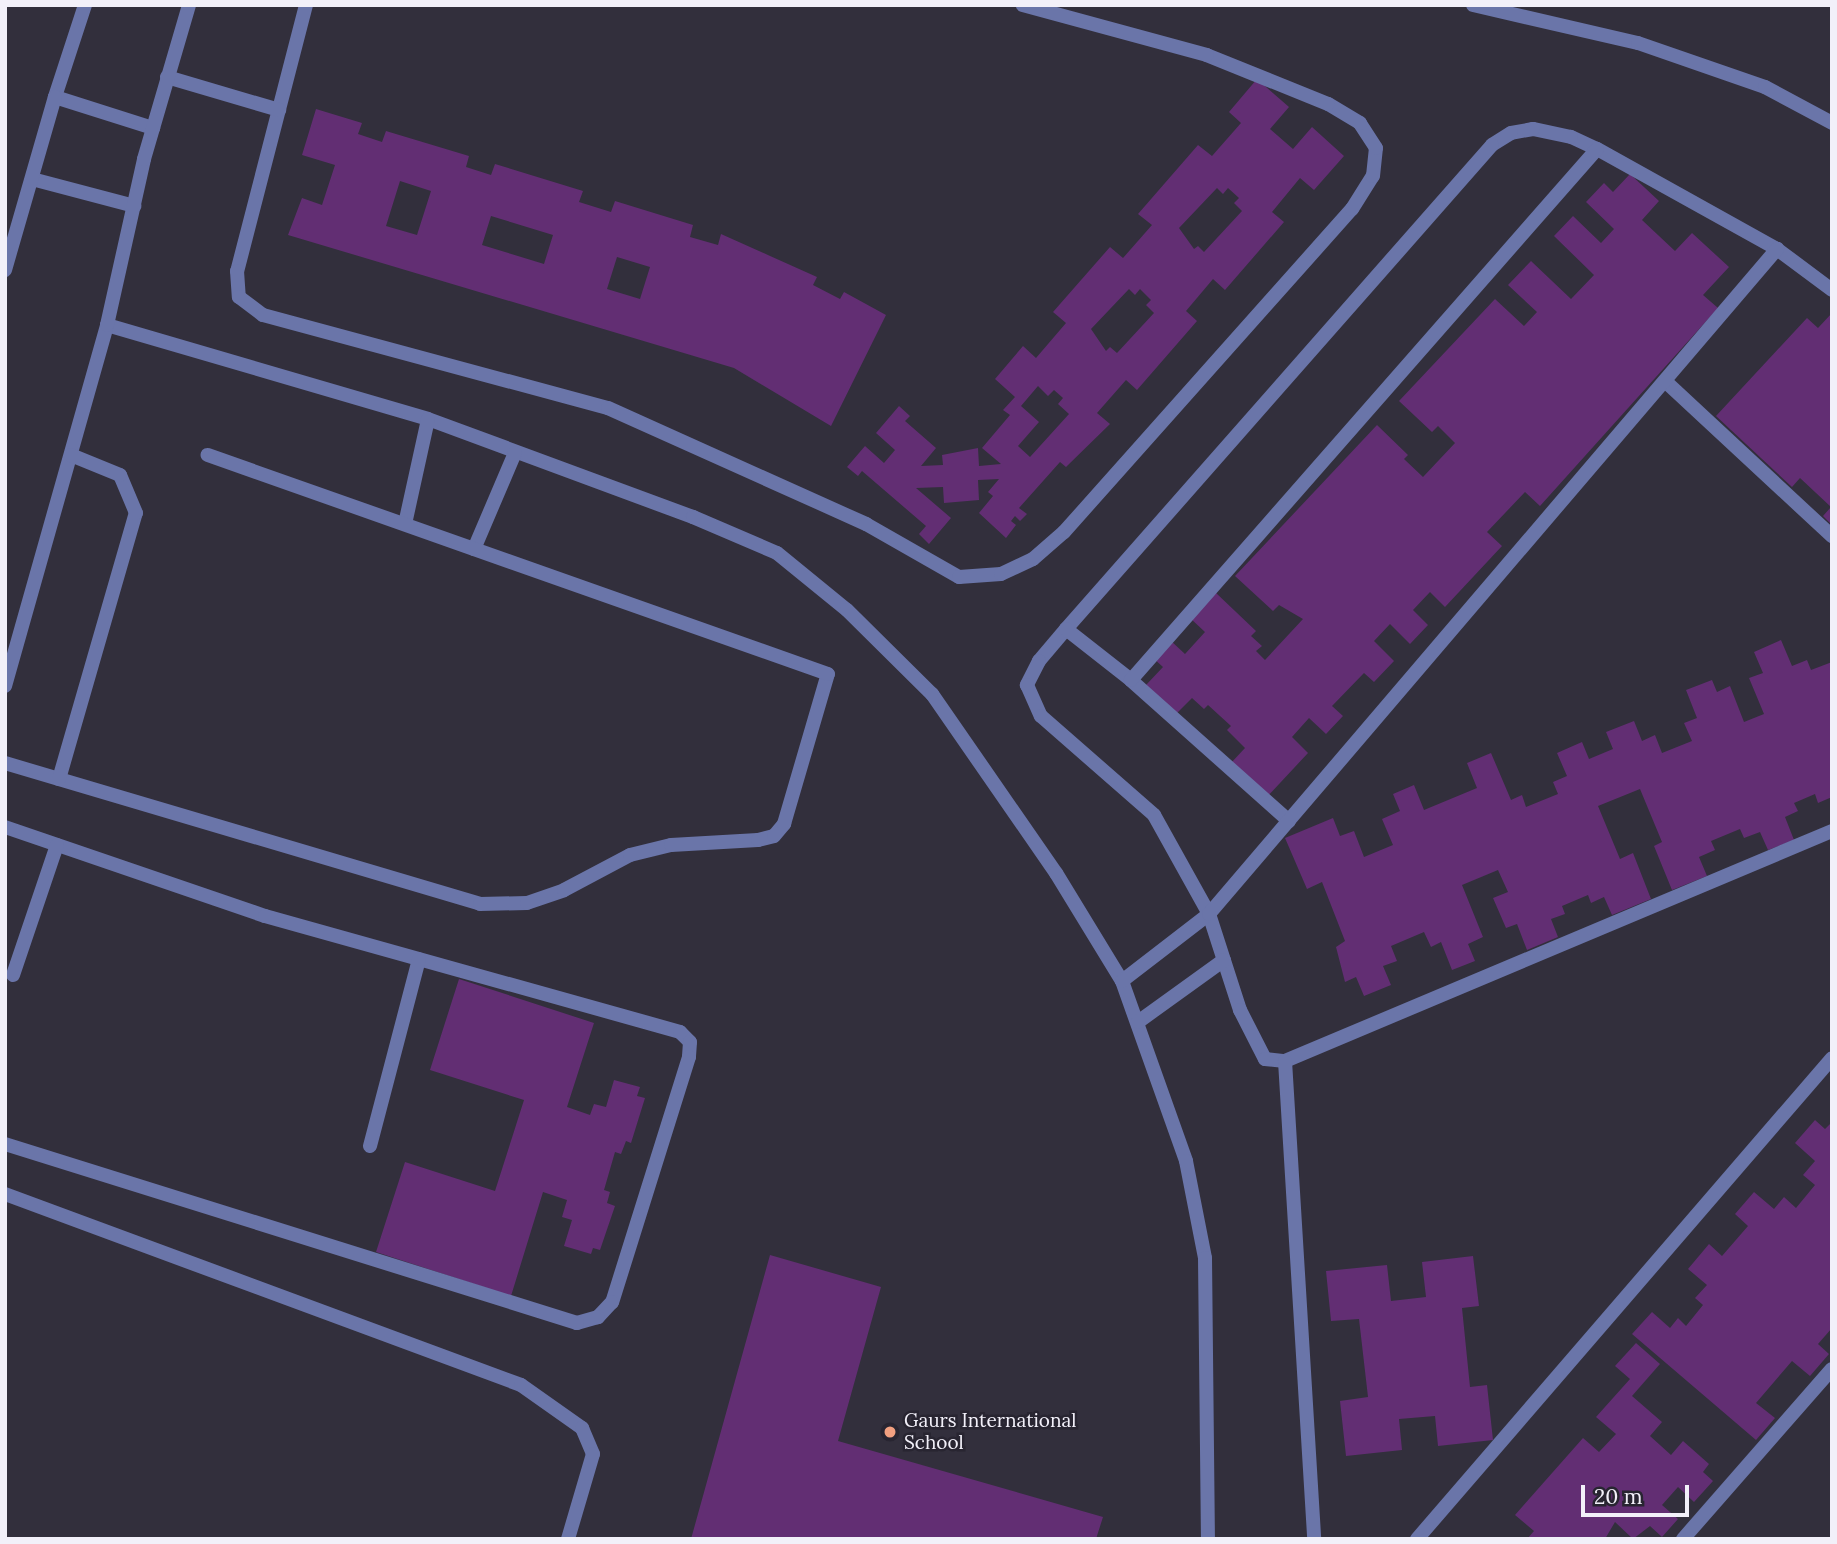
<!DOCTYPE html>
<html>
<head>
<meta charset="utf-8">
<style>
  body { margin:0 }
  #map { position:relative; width:1837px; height:1544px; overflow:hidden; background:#322f3c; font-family:Lora,serif }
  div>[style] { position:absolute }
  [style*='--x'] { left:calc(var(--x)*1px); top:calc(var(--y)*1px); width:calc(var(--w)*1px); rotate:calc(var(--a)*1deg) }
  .building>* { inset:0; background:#622e73 }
  .minor>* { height:14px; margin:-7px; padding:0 7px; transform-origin:7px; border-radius:7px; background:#6a75a9 }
  .tertiary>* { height:14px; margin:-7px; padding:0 7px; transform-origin:7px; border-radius:7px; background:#6a75a9 }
  .dots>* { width:19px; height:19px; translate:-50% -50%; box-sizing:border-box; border:4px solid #282531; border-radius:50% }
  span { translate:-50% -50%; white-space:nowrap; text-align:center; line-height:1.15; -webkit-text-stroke:5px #282531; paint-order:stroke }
  .poi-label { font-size:19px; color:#f2f0f9 }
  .left { translate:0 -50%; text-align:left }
  .frame { position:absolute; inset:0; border:7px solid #f2f0f9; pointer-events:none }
  .scale { position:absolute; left:1581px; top:1485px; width:108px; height:32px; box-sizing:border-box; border:4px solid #f2f0f9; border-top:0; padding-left:9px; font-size:21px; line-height:24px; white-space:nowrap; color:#f2f0f9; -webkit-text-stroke:5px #282531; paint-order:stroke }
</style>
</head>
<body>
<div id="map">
  <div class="building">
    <div style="clip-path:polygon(evenodd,1257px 79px,1289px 107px,1270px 129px,1293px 149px,1312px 127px,1344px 156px,1314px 190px,1300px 178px,1272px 212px,1284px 222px,1225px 290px,1213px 279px,1186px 311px,1197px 321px,1137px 390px,1126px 380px,1097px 413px,1110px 424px,1066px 467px,1060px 462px,1019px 508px,1027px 514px,1020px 521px,1015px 516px,1011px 521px,1016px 525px,1006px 538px,979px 513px,993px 496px,988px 492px,999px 479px,978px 480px,979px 500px,944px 503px,943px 487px,916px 488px,951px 518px,929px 544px,919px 534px,926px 526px,862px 471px,858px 476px,847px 467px,865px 446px,884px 463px,895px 450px,876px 433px,899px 406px,910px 416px,905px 421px,936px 448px,921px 466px,943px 465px,942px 455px,978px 448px,979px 466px,1001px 464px,982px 448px,1010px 415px,1003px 410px,1015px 397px,995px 379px,1023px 346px,1036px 358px,1066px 323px,1053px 312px,1110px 247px,1123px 258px,1152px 225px,1138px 214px,1198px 145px,1212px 156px,1241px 123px,1229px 112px,1257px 79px,1217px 188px,1223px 194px,1228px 188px,1239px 198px,1234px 203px,1242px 211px,1204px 252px,1198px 246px,1194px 249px,1179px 228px,1217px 188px,1257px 79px,1129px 289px,1135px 295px,1140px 289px,1151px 300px,1146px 305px,1154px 313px,1117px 353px,1110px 347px,1106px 351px,1091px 329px,1129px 289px,1257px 79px,1038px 386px,1048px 396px,1054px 390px,1063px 398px,1058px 404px,1069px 414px,1030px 457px,1018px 446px,1039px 422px,1021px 406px,1038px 386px)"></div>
    <div style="clip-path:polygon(evenodd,316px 109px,362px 123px,358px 134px,382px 142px,386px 131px,469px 156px,466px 167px,491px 175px,495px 164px,583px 191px,579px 202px,611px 212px,615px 201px,693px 225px,690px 237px,718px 245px,721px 234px,817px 277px,813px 285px,840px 299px,844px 292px,886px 315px,831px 426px,734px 368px,288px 235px,302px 198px,322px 205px,335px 165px,302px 155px,316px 109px,400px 181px,431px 191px,417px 235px,386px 226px,400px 181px,316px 109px,491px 216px,553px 235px,544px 264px,482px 245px,491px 216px,316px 109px,617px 257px,650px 267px,640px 299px,607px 289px,617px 257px)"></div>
    <div style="clip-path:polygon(1630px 174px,1659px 201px,1642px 220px,1675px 251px,1692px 233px,1729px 267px,1703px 295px,1718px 308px,1540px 506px,1525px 492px,1487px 532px,1502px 546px,1445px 607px,1430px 592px,1413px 610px,1428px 625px,1410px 644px,1390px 624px,1374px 641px,1394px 661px,1374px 682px,1364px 673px,1332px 706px,1343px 716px,1326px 734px,1309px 718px,1292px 737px,1308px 753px,1266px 798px,1230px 764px,1245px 748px,1227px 730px,1231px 726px,1208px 705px,1204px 709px,1192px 698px,1177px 713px,1146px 685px,1163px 667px,1153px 658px,1170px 640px,1185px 654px,1205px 632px,1190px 618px,1215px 592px,1256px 631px,1251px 636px,1262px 646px,1256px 651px,1265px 660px,1303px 619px,1279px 605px,1273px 611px,1235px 576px,1377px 425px,1408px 455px,1404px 459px,1423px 477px,1455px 443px,1438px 426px,1432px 432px,1399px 401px,1495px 299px,1524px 326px,1537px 312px,1508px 285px,1531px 261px,1571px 299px,1594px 275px,1554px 236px,1573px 216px,1601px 243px,1614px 229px,1586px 202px,1604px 183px,1613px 192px)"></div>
    <div style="clip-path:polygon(1832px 313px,1832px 525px,1823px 516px,1831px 507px,1800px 478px,1792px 487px,1716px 416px,1807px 318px,1818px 328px)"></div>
    <div style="clip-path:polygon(1781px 640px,1792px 666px,1807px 660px,1811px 670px,1832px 662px,1832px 797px,1818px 803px,1815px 794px,1794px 803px,1798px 811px,1785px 817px,1794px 840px,1768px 850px,1760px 832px,1744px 838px,1740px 829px,1711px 841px,1715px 850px,1699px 857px,1707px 876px,1672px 890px,1654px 846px,1662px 842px,1640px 789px,1598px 806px,1620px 859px,1633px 853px,1651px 899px,1612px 915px,1604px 897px,1591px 903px,1588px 895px,1562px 906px,1565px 914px,1551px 919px,1558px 937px,1527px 950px,1517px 924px,1506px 928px,1493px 898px,1508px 892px,1498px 870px,1462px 885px,1483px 937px,1468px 944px,1475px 961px,1452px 970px,1441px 942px,1431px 947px,1424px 932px,1391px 946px,1397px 961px,1383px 966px,1391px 985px,1364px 996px,1356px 977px,1345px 982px,1336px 947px,1345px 941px,1322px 882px,1307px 889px,1285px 838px,1333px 818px,1340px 836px,1354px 831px,1364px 857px,1393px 845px,1382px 819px,1400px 811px,1393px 794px,1414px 785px,1424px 810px,1477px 788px,1467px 763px,1491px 753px,1511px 800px,1522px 795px,1526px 807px,1558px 794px,1553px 782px,1567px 776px,1557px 753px,1582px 742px,1589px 759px,1613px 749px,1606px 732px,1634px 721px,1642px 741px,1655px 735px,1662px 753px,1692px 741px,1684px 723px,1697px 718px,1686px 690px,1712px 680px,1717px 692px,1730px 686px,1744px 722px,1764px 714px,1749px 678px,1763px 673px,1754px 652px)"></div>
    <div style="clip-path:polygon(459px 979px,594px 1023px,567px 1107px,590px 1115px,594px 1104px,606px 1107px,614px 1080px,640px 1087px,637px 1096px,645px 1098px,631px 1143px,626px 1141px,621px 1154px,615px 1152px,604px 1190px,610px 1192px,607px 1203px,615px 1206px,600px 1250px,593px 1248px,591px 1254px,564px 1246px,572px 1220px,562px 1217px,567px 1200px,543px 1192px,511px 1296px,376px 1252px,405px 1162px,495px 1191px,524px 1100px,430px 1070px)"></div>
    <div style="clip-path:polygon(1815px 1120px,1825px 1129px,1832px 1122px,1832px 1328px,1818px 1344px,1829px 1354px,1810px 1376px,1792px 1361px,1756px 1403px,1775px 1418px,1756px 1440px,1632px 1334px,1652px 1312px,1670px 1328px,1678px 1318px,1686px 1326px,1703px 1305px,1695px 1298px,1707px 1285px,1688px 1269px,1709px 1244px,1722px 1256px,1748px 1226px,1735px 1214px,1754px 1192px,1774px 1209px,1784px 1197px,1796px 1208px,1815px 1185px,1803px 1175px,1815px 1161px,1795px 1143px)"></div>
    <div style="clip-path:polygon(770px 1255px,881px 1287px,838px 1441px,1103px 1517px,1096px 1539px,691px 1539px)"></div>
    <div style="clip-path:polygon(1473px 1256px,1479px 1306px,1462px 1308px,1470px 1387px,1487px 1385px,1493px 1440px,1438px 1446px,1435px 1416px,1399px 1419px,1402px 1450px,1346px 1456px,1340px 1401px,1368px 1397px,1359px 1319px,1331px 1321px,1326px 1271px,1387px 1265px,1391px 1301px,1426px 1297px,1422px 1262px)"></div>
    <div style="clip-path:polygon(1636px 1343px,1660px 1364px,1632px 1396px,1662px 1422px,1650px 1436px,1671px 1455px,1683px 1441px,1709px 1464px,1703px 1472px,1713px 1481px,1694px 1502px,1678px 1487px,1662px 1505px,1678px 1519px,1662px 1537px,1650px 1526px,1633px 1539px,1615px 1522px,1605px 1539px,1527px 1539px,1534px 1531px,1515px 1515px,1583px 1438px,1599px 1452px,1616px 1434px,1596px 1417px,1630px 1379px,1615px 1366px)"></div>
  </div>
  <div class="minor">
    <div style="--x:85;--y:5;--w:97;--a:108.1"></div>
    <div style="--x:55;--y:97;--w:103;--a:17.6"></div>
    <div style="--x:306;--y:5;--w:275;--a:104.5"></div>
    <div style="--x:237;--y:271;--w:26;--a:86"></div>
    <div style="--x:239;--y:297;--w:30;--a:37"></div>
    <div style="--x:263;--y:315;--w:357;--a:15.1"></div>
    <div style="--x:608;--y:408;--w:283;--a:24.2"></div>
    <div style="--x:866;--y:524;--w:107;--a:29.7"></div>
    <div style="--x:959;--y:577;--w:42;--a:-4.1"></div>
    <div style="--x:1001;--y:574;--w:35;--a:-25"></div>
    <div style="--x:1033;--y:559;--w:41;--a:-41.1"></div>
    <div style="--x:1064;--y:532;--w:433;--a:-48.3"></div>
    <div style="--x:1352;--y:209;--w:39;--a:-58"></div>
    <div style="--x:1373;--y:176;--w:28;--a:-84"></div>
    <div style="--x:1376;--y:148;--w:30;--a:-123"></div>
    <div style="--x:1360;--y:123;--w:37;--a:-149"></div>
    <div style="--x:1328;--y:104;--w:131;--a:-158"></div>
    <div style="--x:1207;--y:55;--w:191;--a:-164.8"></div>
    <div style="--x:167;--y:77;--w:117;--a:16.4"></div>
    <div style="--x:32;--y:179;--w:106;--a:14.8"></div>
    <div style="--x:5;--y:270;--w:180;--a:-73.9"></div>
    <div style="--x:1832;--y:290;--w:69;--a:-143.3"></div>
    <div style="--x:1777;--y:249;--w:206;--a:-150.9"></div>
    <div style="--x:1597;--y:149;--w:29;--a:-155"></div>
    <div style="--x:1571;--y:137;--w:39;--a:-168"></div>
    <div style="--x:1533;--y:129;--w:22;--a:170"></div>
    <div style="--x:1511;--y:133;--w:22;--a:148"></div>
    <div style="--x:1492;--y:145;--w:645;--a:131.35"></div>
    <div style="--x:1066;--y:629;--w:42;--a:130.2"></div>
    <div style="--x:1039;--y:661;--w:27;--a:117"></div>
    <div style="--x:1027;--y:685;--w:34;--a:66"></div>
    <div style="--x:1041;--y:716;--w:150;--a:41.2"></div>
    <div style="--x:1154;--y:815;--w:113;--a:60.9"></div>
    <div style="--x:1209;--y:914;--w:101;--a:72.1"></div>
    <div style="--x:1240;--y:1010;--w:55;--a:63"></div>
    <div style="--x:1265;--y:1059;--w:20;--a:6"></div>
    <div style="--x:1285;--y:1061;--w:593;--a:-22.81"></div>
    <div style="--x:107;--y:325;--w:334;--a:16.3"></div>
    <div style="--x:428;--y:419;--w:283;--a:20.3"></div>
    <div style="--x:693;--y:517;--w:91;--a:23.2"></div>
    <div style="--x:777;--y:553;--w:90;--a:39.2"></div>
    <div style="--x:847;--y:610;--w:120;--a:44.7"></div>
    <div style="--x:932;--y:694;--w:218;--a:55.3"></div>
    <div style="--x:1056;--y:873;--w:127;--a:58.6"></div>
    <div style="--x:1122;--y:981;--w:191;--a:70.4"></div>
    <div style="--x:1186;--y:1161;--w:99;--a:78.9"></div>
    <div style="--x:1205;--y:1258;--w:281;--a:89.4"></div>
    <div style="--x:1665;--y:381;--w:228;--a:42.9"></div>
    <div style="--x:405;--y:524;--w:107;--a:-77.6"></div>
    <div style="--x:474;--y:549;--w:104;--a:-66.9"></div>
    <div style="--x:1066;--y:629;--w:83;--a:38.1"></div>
    <div style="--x:5;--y:686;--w:375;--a:-74.2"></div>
    <div style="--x:107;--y:325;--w:170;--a:-77.4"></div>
    <div style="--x:144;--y:159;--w:160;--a:-73.7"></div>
    <div style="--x:5;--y:763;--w:495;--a:16.5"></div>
    <div style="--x:480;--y:904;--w:47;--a:-1.2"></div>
    <div style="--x:527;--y:903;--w:39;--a:-19"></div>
    <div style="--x:564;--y:890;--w:75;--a:-27.9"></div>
    <div style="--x:630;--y:855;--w:42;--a:-13.7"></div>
    <div style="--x:671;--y:845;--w:87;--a:-3.3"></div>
    <div style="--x:758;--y:840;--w:16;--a:-14"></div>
    <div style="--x:774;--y:836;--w:16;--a:-50"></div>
    <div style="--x:784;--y:824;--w:156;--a:-73.7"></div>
    <div style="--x:828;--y:674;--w:658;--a:-160.55"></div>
    <div style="--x:59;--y:779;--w:277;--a:-73.9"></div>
    <div style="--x:136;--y:513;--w:41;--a:-112.8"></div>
    <div style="--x:120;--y:475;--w:53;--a:-157.8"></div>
    <div style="--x:1289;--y:821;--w:212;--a:-138.3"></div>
    <div style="--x:1131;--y:680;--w:706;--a:-48.73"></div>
    <div style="--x:5;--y:827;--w:275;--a:18.9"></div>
    <div style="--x:265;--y:916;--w:431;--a:15.6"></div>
    <div style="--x:680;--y:1032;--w:14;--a:45"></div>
    <div style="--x:690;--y:1042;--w:15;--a:94"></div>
    <div style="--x:689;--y:1057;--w:257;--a:107.4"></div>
    <div style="--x:612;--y:1302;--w:21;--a:133"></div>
    <div style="--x:598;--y:1317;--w:22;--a:164"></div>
    <div style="--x:577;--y:1323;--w:599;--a:-162.62"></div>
    <div style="--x:13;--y:975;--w:137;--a:-71.3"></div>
    <div style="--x:1122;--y:981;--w:110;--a:-37.6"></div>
    <div style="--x:1209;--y:914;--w:875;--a:-49.5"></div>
    <div style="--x:1138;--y:1022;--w:106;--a:-35.8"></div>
    <div style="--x:1285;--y:1061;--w:479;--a:86.5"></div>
    <div style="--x:370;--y:1146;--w:193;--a:-75.3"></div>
    <div style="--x:5;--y:1194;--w:550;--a:20.31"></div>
    <div style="--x:521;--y:1385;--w:75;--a:35.2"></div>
    <div style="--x:582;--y:1428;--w:28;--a:67"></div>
    <div style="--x:593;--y:1454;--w:89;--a:106.4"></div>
    <div style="--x:1417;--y:1539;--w:635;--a:-49.21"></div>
    <div style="--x:1683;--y:1539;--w:226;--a:-48.8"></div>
  </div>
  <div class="tertiary">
    <div style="--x:1473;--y:5;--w:169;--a:13"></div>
    <div style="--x:1638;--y:43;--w:134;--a:19.1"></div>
    <div style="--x:1765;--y:87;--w:76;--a:28.2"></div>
  </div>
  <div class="dots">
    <div style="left:890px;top:1432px;background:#f2a080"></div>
  </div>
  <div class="poi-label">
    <span class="left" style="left:904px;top:1432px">Gaurs International<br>School</span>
  </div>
  <div class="frame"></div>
  <div class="scale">20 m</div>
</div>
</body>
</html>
